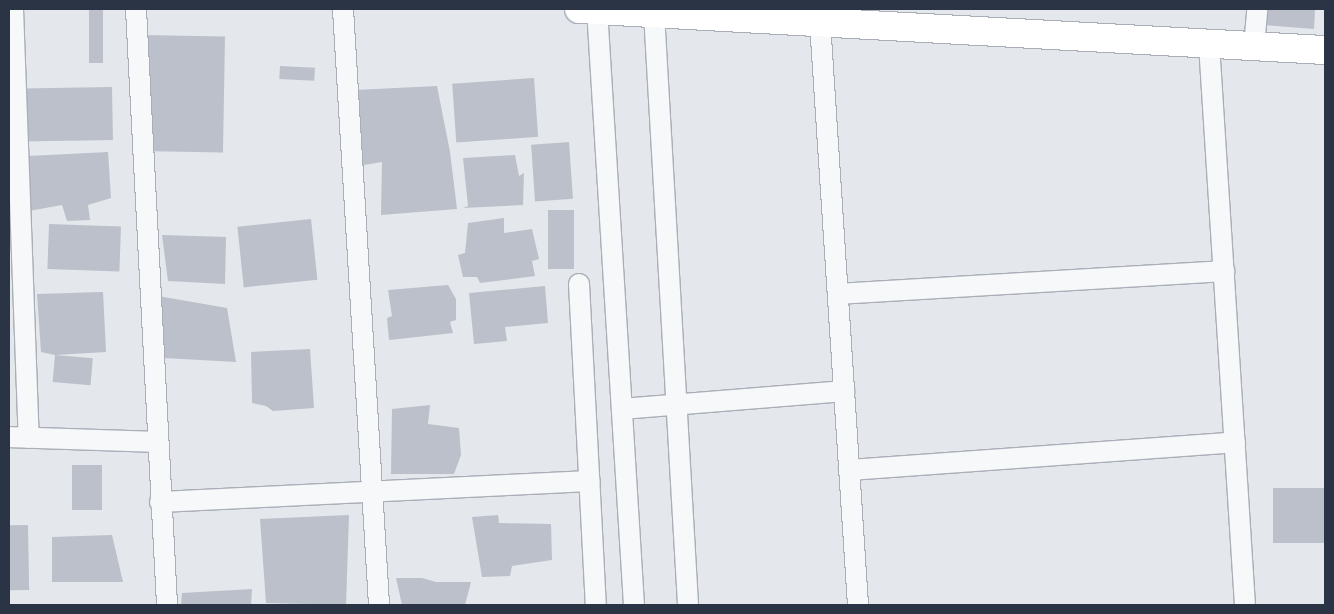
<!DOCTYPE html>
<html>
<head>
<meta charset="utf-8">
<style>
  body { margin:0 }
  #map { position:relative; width:1334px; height:614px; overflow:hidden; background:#e4e7ec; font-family:Raleway,sans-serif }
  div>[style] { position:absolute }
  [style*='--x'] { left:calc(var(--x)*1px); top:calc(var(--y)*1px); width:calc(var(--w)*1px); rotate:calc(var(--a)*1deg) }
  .building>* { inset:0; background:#bbc0ca; transform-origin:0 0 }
  .roads { filter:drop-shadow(1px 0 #a9aeb7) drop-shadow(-1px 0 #a9aeb7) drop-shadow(0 1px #a9aeb7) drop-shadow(0 -1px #a9aeb7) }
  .street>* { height:20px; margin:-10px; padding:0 10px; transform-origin:10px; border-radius:10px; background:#f7f8fa }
  .secondary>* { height:28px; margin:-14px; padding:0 14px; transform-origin:14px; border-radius:14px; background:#fff }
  span { translate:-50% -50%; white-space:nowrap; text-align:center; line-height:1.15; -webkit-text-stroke:4.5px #f4f6f9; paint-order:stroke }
  .frame { position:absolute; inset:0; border:10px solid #2b3445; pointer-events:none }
</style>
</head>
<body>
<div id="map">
  <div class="building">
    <div style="left:89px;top:9px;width:14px;height:54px"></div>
    <div style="clip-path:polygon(1266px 9px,1315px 9px,1314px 29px,1264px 25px)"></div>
    <div style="left:142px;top:35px;width:83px;height:116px;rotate:1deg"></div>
    <div style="left:280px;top:66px;width:35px;height:13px;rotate:3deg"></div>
    <div style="left:534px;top:78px;width:59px;height:82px;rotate:86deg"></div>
    <div style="clip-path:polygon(437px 86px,450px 152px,457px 209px,381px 215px,382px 162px,358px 166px,355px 90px)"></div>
    <div style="left:112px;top:87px;width:53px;height:91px;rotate:89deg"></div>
    <div style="left:569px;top:142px;width:57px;height:38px;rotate:86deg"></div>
    <div style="clip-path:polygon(108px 152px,111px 198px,88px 205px,90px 220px,67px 221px,62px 205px,29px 211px,28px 156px)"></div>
    <div style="clip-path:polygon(515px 155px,519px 176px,524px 173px,523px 205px,463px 208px,468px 206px,463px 158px)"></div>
    <div style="left:548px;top:210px;width:26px;height:59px"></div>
    <div style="clip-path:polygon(504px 218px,504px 233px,532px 229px,539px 259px,532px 261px,535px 276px,480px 283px,477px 277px,463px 277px,458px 255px,465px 253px,468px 223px)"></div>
    <div style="left:311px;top:219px;width:61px;height:74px;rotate:84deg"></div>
    <div style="left:49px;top:224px;width:72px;height:45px;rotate:2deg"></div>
    <div style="clip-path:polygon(162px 235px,226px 237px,225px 284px,168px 281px)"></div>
    <div style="clip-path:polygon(448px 285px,456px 299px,456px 320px,450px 322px,453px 333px,389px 340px,387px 318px,392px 316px,388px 290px)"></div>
    <div style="clip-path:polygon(545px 286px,548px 323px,505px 327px,507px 341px,474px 344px,469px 293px)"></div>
    <div style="clip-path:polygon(103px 292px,106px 352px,55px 355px,41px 352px,37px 294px)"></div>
    <div style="clip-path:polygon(158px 296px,227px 308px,236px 362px,164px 358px)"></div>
    <div style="clip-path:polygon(310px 349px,314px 408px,273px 411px,266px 406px,252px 403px,251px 352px)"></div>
    <div style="left:55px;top:355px;width:38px;height:27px;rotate:5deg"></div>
    <div style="clip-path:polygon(430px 405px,428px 424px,459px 428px,461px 455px,454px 474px,391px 474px,392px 409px)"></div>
    <div style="left:72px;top:465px;width:30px;height:45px"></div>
    <div style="left:1325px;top:488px;width:55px;height:52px;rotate:90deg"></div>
    <div style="clip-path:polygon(349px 515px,346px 605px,266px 603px,260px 519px)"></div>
    <div style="clip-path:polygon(498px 515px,499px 523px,551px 524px,552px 560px,512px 566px,510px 576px,482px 577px,472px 517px)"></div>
    <div style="left:28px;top:525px;width:65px;height:19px;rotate:89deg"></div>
    <div style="clip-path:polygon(112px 535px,123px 582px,52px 582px,52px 537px)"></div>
    <div style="clip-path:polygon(396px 578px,422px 578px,436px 582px,471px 582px,465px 605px,402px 605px)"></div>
    <div style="clip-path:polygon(252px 589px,251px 605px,181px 605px,182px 593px)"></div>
  </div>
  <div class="roads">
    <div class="street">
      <div style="--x:13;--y:9;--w:429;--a:87.9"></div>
      <div style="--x:136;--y:9;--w:597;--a:87.02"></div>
      <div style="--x:343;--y:9;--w:597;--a:86.54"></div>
      <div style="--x:597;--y:9;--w:597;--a:86.45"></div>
      <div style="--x:654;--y:13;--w:593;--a:86.71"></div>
      <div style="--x:820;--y:22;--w:584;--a:86.27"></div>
      <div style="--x:1209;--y:44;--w:562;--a:86.33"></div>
      <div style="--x:1254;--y:47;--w:38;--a:-85"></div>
      <div style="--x:579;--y:284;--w:321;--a:87"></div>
      <div style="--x:838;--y:294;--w:387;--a:-3.4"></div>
      <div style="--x:622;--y:409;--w:223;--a:-4.6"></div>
      <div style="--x:9;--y:437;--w:148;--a:1.9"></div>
      <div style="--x:849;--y:470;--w:387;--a:-4.1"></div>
      <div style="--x:160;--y:502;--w:430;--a:-2.8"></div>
    </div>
    <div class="secondary">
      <div style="--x:579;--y:9;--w:747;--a:3.15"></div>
    </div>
  </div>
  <div class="frame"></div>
</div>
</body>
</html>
